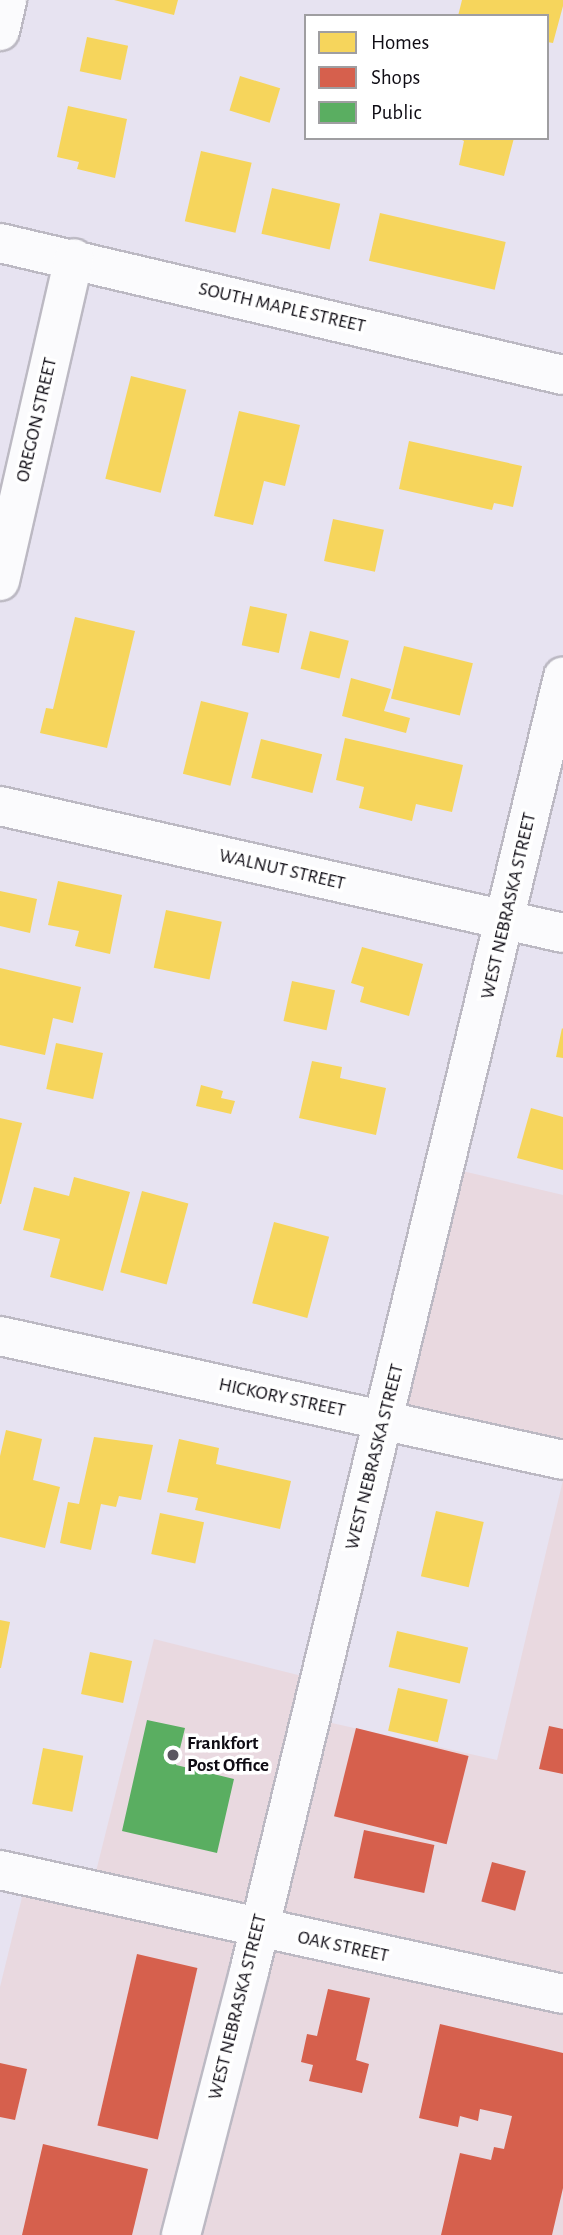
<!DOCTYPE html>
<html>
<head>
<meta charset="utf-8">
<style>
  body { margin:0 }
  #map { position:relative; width:563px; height:2235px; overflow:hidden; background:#e7e3f1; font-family:"Alegreya Sans",sans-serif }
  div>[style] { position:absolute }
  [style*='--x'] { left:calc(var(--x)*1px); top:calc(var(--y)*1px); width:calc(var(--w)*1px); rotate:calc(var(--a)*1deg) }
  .commercial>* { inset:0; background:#e9d9e0; transform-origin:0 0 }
  .homes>* { inset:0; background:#f6d55c; transform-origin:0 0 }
  .shops>* { inset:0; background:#d6604d; transform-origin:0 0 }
  .public>* { inset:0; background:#5aae61 }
  .roads { filter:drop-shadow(2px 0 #bcb9c3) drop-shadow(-2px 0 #bcb9c3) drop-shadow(0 2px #bcb9c3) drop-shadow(0 -2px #bcb9c3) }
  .street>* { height:38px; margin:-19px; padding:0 19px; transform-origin:19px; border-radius:19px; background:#fbfbfd }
  .dots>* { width:19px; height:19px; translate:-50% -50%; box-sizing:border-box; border:4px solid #fff; border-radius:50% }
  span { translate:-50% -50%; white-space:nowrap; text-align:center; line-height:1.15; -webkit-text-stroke:7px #fff; paint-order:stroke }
  .street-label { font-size:19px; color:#0f0c14 }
  .poi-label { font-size:19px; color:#0f0c14; font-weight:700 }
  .left { translate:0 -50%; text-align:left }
  .legend { position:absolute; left:304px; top:14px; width:245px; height:126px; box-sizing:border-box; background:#fff; border:2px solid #9f9ea1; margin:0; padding:9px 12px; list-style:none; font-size:21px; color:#0f0c14 }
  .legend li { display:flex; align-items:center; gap:14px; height:35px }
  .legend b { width:35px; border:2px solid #9f9ea1 }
</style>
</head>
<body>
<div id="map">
  <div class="commercial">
    <div style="clip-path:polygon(454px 1169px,563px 1195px,563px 1465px,389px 1426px)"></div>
    <div style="clip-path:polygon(563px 1480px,563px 1988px,263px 1925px,314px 1719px,497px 1760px)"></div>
    <div style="left:154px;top:1639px;width:165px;height:251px;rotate:14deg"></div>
    <div style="clip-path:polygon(26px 1881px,250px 1931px,173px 2235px,0 2235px,0 1987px)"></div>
    <div style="clip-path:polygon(262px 1937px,563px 2002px,563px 2235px,189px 2235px)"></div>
  </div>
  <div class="homes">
    <div style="clip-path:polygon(114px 0,178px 0,174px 15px)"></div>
    <div style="clip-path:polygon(462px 0,563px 0,563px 6px,553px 43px,547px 42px,547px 16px,458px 16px)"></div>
    <div style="left:87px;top:37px;width:42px;height:35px;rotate:12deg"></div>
    <div style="left:240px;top:76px;width:42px;height:36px;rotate:17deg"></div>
    <div style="clip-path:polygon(68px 106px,127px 119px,115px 178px,77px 169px,79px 162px,57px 157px)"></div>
    <div style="clip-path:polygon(514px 138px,504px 176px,459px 165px,464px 141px,458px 138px)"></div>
    <div style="left:201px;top:151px;width:52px;height:72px;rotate:13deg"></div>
    <div style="left:272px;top:188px;width:70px;height:47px;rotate:13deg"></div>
    <div style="left:380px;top:213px;width:129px;height:49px;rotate:13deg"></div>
    <div style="left:131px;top:376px;width:57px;height:106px;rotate:14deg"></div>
    <div style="clip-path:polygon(239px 411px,300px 425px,285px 486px,264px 481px,253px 525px,214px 516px)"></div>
    <div style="clip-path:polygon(409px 441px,522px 466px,513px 507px,494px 503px,492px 510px,399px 489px)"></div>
    <div style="left:333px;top:519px;width:52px;height:43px;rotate:12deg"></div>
    <div style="left:250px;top:606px;width:38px;height:40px;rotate:12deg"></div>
    <div style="clip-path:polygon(75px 617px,135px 631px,107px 748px,40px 733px,46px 708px,53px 709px)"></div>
    <div style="left:310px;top:631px;width:40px;height:39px;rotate:14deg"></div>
    <div style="left:404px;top:646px;width:71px;height:54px;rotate:14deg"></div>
    <div style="clip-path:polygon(351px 678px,391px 689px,384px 711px,410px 718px,406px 733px,342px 716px)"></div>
    <div style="left:201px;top:701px;width:49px;height:75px;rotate:14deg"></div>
    <div style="clip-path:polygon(345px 738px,463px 765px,452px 812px,416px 804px,412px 821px,359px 808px,364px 787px,336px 780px)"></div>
    <div style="left:261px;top:739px;width:63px;height:40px;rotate:14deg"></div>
    <div style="clip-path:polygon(58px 881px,122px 895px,110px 954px,75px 946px,79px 931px,48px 925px)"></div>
    <div style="clip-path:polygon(0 891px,37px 899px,30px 933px,0 926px)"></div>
    <div style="left:166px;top:910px;width:57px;height:59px;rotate:12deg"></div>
    <div style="clip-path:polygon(362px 947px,423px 964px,409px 1016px,360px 1002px,364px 987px,351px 983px)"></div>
    <div style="clip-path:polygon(0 968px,81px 987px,73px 1023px,53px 1018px,45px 1055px,0 1045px)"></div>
    <div style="left:292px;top:981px;width:44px;height:41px;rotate:12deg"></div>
    <div style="clip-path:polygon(562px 1028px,563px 1029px,563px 1058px,556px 1057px)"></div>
    <div style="left:56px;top:1043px;width:48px;height:47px;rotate:12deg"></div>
    <div style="clip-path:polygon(312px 1061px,342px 1067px,340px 1078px,386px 1088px,376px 1135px,299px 1118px)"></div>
    <div style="clip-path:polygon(201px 1085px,223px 1091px,221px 1098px,235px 1101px,231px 1114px,196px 1106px)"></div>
    <div style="clip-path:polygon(531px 1108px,563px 1117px,563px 1170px,517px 1158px)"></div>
    <div style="clip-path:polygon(0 1118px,22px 1123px,1px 1204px,0 1204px)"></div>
    <div style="clip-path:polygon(74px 1177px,130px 1192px,103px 1291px,50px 1277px,60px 1239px,23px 1230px,34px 1187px,69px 1196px)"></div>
    <div style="left:142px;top:1191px;width:48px;height:84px;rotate:15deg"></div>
    <div style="left:274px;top:1222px;width:57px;height:84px;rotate:15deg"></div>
    <div style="clip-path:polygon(6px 1430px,42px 1439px,33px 1480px,60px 1487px,45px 1548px,0 1537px,0 1456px)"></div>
    <div style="clip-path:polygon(94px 1437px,153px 1445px,141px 1500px,119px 1496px,116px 1507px,101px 1504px,91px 1550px,60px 1543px,68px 1502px,79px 1504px)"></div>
    <div style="clip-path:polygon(179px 1439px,219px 1448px,216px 1464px,291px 1481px,280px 1529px,195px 1510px,198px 1498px,167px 1492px)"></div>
    <div style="left:436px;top:1511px;width:49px;height:67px;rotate:13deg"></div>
    <div style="left:160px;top:1513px;width:45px;height:42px;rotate:12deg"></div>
    <div style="clip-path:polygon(0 1620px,10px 1622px,1px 1668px,0 1668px)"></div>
    <div style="left:397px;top:1631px;width:73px;height:37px;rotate:13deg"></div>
    <div style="left:90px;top:1652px;width:43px;height:43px;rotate:12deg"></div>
    <div style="left:398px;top:1688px;width:51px;height:44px;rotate:13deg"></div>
    <div style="left:43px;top:1748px;width:41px;height:57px;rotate:11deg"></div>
  </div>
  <div class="shops">
    <div style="clip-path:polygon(549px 1726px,563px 1729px,563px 1774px,539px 1769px)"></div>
    <div style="left:356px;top:1728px;width:116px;height:91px;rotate:14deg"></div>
    <div style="left:364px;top:1830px;width:72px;height:49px;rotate:12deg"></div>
    <div style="left:492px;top:1862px;width:35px;height:41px;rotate:15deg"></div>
    <div style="left:137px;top:1954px;width:62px;height:176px;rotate:13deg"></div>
    <div style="clip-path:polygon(328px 1989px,370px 1998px,356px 2060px,369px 2064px,362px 2093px,309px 2081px,313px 2065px,301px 2062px,307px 2034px,317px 2036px)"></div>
    <div style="clip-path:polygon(440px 2024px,563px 2053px,563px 2188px,552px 2235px,441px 2235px,460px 2153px,491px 2160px,494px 2147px,504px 2149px,512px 2116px,480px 2109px,478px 2121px,460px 2116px,458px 2127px,419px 2118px)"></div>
    <div style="clip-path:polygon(0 2063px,27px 2069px,15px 2120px,0 2117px)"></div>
    <div style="clip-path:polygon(43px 2144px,148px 2169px,132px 2235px,22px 2235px)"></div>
  </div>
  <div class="public">
    <div style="clip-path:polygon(147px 1720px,185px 1728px,176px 1765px,234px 1779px,217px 1853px,122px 1831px)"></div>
  </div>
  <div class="roads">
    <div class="street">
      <div style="--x:0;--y:31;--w:32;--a:-77"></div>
      <div style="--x:0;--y:243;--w:578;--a:13.2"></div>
      <div style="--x:0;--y:581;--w:331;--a:-77.1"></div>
      <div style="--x:0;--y:806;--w:577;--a:12.71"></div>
      <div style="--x:0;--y:1336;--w:576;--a:12.42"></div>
      <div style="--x:0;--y:1870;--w:576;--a:12.42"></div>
      <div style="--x:181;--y:2235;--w:272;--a:-75.5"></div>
      <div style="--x:249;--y:1972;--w:1333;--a:-76.37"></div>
    </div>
  </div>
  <div class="dots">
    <div style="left:173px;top:1755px;background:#5b5761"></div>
  </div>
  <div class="street-label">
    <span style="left:282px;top:308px;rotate:13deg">SOUTH MAPLE STREET</span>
    <span style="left:37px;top:420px;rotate:-77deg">OREGON STREET</span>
    <span style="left:282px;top:870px;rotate:13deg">WALNUT STREET</span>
    <span style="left:509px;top:906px;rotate:-77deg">WEST NEBRASKA STREET</span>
    <span style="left:282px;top:1398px;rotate:12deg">HICKORY STREET</span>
    <span style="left:375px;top:1457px;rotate:-76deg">WEST NEBRASKA STREET</span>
    <span style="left:343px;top:1947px;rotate:12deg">OAK STREET</span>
    <span style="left:238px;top:2007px;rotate:-76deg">WEST NEBRASKA STREET</span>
  </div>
  <div class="poi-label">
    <span class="left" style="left:187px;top:1755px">Frankfort<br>Post Office</span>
  </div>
  <ul class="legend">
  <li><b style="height:19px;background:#f6d55c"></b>Homes</li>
  <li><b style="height:19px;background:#d6604d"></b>Shops</li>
  <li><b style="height:19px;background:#5aae61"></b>Public</li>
  </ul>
</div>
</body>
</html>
